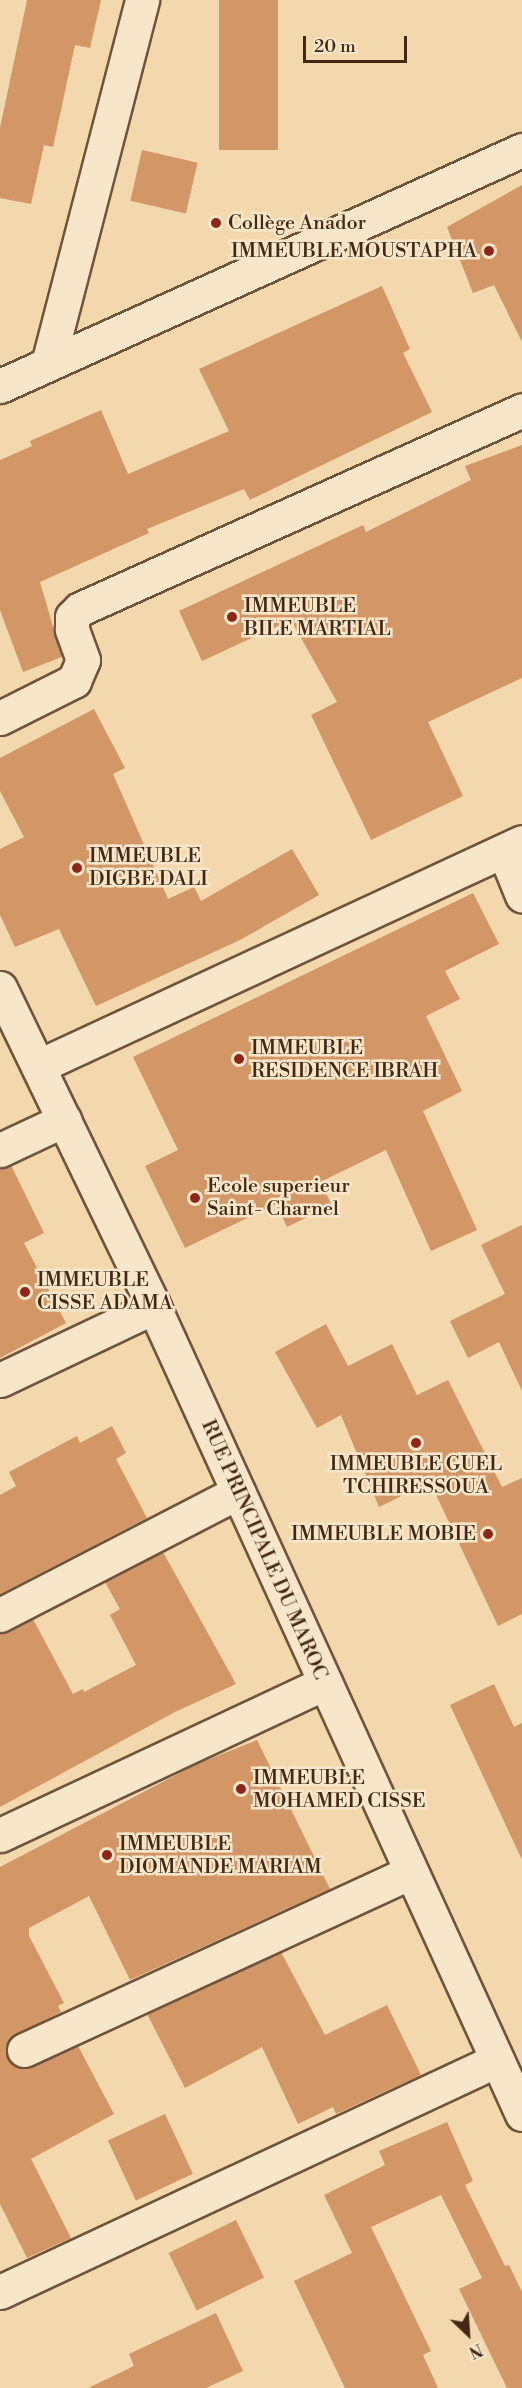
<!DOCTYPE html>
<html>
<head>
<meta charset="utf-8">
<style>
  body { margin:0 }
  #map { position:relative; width:522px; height:2388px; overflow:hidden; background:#f3d8ad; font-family:"Libre Bodoni",serif }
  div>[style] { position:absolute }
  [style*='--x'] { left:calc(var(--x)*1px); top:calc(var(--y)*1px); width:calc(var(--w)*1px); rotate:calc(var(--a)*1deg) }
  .building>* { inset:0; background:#d29667; transform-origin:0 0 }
  .roads { filter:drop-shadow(2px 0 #6f543c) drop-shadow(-2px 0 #6f543c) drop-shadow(0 2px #6f543c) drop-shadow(0 -2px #6f543c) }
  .street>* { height:33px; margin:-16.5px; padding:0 16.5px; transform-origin:16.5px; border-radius:16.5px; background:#f7e6ca }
  .secondary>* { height:33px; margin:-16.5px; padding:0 16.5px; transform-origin:16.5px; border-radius:16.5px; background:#f7e6ca }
  .dots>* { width:16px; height:16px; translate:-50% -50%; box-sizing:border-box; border:3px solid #f7e6ca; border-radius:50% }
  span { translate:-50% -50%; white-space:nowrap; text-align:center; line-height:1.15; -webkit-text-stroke:5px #f7e6ca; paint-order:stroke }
  .poi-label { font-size:20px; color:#432816 }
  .left { translate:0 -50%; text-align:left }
  .right { translate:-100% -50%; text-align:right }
  .street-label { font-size:20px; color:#432816 }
  .north { position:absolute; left:438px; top:2304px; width:60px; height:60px; -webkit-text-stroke:4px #f7e6ca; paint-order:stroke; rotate:155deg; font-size:16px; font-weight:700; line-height:24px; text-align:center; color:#432816 }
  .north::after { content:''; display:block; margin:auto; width:21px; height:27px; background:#432816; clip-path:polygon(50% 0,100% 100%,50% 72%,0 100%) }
  .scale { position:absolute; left:303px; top:36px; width:104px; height:27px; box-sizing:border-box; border:3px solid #432816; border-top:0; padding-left:8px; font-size:18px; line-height:21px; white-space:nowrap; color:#432816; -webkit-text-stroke:4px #f7e6ca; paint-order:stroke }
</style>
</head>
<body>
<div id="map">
  <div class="building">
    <div style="clip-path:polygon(27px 0,101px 0,90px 48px,75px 45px,53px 147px,44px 145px,31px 204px,0 198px,0 128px)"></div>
    <div style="left:219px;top:0;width:59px;height:150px"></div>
    <div style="left:142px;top:150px;width:57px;height:52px;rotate:13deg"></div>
    <div style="clip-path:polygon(522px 185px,522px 342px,494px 285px,473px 293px,447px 227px)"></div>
    <div style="clip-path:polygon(382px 286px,410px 349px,403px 353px,432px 412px,250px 500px,244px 489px,147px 529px,149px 533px,40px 582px,62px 657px,23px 672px,0 610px,0 460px,32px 446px,30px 441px,101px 410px,128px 474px,229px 431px,199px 369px)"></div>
    <div style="clip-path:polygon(522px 445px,522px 678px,428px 722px,463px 796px,371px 840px,311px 715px,337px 702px,291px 620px,202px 661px,179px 611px,363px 525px,366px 532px,471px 480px,465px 466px)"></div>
    <div style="clip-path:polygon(94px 709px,125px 768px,113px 774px,168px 899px,194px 887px,201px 901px,292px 849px,319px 895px,240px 940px,96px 1006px,59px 929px,15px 947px,0 915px,0 849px,24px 837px,0 791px,0 758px)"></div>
    <div style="clip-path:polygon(473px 893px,499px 944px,445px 971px,460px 999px,426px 1016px,462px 1091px,423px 1111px,477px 1230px,431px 1251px,386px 1150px,320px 1182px,332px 1205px,287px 1227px,276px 1204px,185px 1248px,145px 1166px,178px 1150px,133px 1057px)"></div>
    <div style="clip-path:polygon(11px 1165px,44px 1233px,24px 1243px,66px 1323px,0 1358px,0 1168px)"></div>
    <div style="clip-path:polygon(522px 1225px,522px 1391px,499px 1342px,468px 1358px,450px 1321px,505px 1294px,481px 1245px)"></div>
    <div style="clip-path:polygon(326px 1324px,348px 1366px,392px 1344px,417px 1395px,448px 1380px,502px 1487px,522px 1478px,522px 1614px,498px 1626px,430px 1482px,379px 1507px,341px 1415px,317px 1428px,275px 1352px)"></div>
    <div style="clip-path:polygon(112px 1426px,126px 1453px,116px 1459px,147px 1518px,0 1594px,0 1495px,16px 1486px,9px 1472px,77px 1436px,80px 1443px)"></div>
    <div style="clip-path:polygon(163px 1552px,236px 1684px,175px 1712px,0 1807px,0 1634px,33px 1619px,73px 1694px,83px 1689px,84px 1692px,136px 1665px,110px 1615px,120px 1609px,105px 1582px)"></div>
    <div style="clip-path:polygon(494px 1684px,514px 1727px,522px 1723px,522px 1860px,450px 1705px)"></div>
    <div style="clip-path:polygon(257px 1740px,330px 1889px,130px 1980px,89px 1896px,29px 1928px,29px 1936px,64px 2003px,58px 2006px,61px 2012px,9px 2039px,7px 2058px,22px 2069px,31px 2067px,78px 2046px,114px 2114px,31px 2159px,71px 2238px,27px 2258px,0 2204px,0 1867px,197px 1764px)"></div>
    <div style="clip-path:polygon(281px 1952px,325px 2035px,387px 2005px,421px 2075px,336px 2114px,333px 2107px,298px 2124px,262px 2047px,185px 2088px,147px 2014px)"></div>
    <div style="left:165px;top:2114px;width:66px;height:63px;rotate:65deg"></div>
    <div style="clip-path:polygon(447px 2122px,473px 2181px,465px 2185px,505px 2266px,509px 2265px,522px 2292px,522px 2388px,507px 2388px,459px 2289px,482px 2278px,441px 2195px,371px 2227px,431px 2351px,423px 2355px,438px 2388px,345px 2388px,294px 2281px,352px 2253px,324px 2195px,385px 2165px,379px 2151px)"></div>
    <div style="left:236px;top:2220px;width:64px;height:75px;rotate:64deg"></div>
    <div style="clip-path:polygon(216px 2313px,243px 2371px,206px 2388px,88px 2388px,134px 2366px,129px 2354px)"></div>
  </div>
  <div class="roads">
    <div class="street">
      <div style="--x:48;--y:364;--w:376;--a:-75.5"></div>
      <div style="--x:0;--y:386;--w:573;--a:-24.33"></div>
      <div style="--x:0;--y:718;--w:83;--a:-26.6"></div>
      <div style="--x:74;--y:681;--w:23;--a:-67"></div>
      <div style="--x:83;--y:660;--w:33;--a:-110"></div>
      <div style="--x:72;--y:629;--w:12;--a:-90"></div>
      <div style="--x:72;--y:617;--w:11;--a:-45"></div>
      <div style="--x:80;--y:609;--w:485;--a:-24.2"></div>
      <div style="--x:504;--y:851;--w:48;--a:67.8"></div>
      <div style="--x:39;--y:1066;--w:532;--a:-24.88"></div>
      <div style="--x:0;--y:1150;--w:71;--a:-25.1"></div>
      <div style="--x:0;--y:1380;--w:170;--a:-25.4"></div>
      <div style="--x:0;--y:1615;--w:268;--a:-27.3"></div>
      <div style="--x:0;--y:1835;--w:359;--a:-25.1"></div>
      <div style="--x:24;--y:2050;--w:426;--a:-24.7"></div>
      <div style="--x:0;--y:2292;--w:548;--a:-25.02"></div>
    </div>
    <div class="secondary">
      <div style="--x:0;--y:988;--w:354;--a:64.2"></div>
      <div style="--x:154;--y:1307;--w:887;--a:65.49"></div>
    </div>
  </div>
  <div class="dots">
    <div style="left:216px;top:223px;background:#8f2418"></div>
    <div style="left:489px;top:251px;background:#8f2418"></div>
    <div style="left:232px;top:617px;background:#8f2418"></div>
    <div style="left:77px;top:868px;background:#8f2418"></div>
    <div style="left:239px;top:1059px;background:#8f2418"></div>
    <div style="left:195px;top:1198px;background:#8f2418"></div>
    <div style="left:25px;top:1292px;background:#8f2418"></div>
    <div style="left:416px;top:1443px;background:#8f2418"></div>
    <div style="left:488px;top:1534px;background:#8f2418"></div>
    <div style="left:241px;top:1789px;background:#8f2418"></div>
    <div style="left:107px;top:1855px;background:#8f2418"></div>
  </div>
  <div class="poi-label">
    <span class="left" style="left:228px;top:223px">Collège Anador</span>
    <span class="right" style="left:477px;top:251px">IMMEUBLE MOUSTAPHA</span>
    <span class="left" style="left:244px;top:618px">IMMEUBLE<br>BILE MARTIAL</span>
    <span class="left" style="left:89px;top:868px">IMMEUBLE<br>DIGBE DALI</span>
    <span class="left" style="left:251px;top:1060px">IMMEUBLE<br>RESIDENCE IBRAH</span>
    <span class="left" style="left:207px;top:1198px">Ecole superieur<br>Saint- Charnel</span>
    <span class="left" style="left:37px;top:1292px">IMMEUBLE<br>CISSE ADAMA</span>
    <span style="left:416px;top:1476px">IMMEUBLE GUEL<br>TCHIRESSOUA</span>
    <span class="right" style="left:476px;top:1534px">IMMEUBLE MOBIE</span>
    <span class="left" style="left:253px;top:1790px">IMMEUBLE<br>MOHAMED CISSE</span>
    <span class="left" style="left:119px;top:1856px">IMMEUBLE<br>DIOMANDE MARIAM</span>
  </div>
  <div class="street-label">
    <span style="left:264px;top:1550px;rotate:66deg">RUE PRINCIPALE DU MAROC</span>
  </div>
  <div class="north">N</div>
  <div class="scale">20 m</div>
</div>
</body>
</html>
